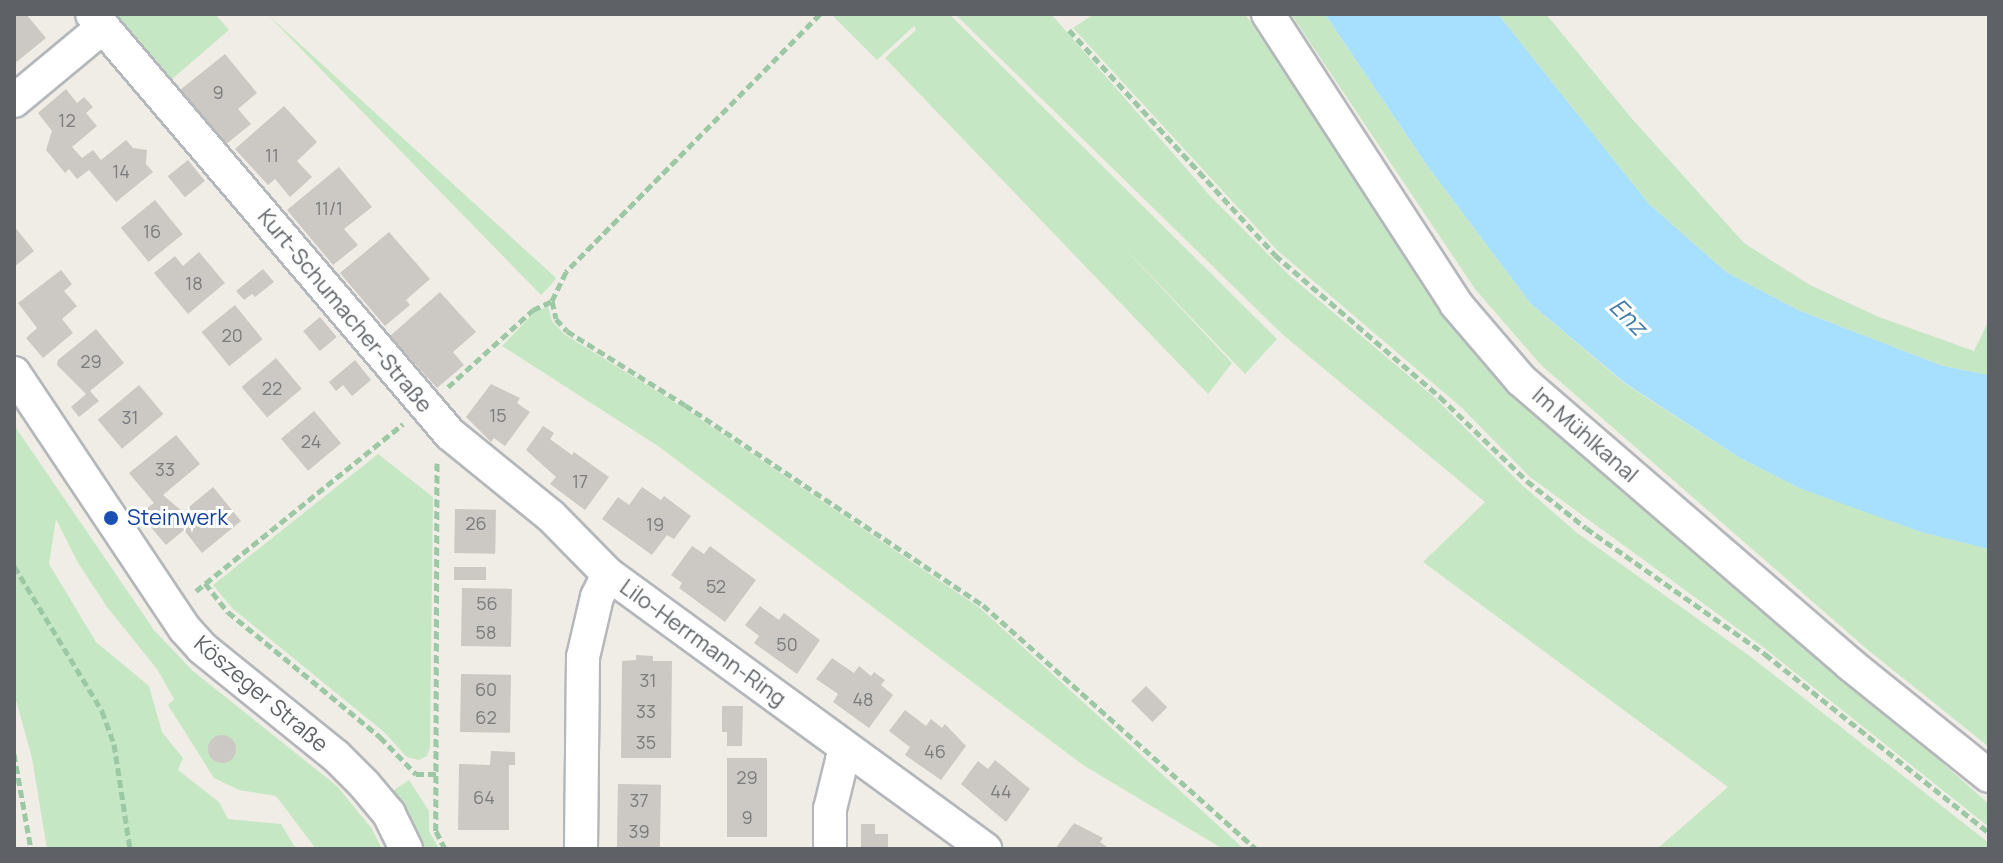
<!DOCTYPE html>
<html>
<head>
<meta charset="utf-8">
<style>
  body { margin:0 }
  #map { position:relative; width:2003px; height:863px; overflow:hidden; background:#f0ede6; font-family:Manrope,sans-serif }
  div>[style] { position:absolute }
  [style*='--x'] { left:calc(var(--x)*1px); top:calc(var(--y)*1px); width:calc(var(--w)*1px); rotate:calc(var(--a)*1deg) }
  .green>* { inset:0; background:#c6e7c3 }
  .water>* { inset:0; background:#a7e0ff }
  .building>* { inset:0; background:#ccc8c3; transform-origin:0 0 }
  .round { border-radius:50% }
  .path>* { height:5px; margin-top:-2.5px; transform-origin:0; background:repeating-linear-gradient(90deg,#9cc8a5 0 8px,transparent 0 12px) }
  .roads { filter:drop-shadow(2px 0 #b4b7bb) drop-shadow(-2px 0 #b4b7bb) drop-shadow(0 2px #b4b7bb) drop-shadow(0 -2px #b4b7bb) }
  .minor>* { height:32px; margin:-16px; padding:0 16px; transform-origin:16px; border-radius:16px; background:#fff }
  .dots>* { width:22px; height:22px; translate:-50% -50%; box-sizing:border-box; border:4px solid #fff; border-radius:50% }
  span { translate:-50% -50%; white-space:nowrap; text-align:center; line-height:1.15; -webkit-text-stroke:6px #fff; paint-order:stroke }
  .number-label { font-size:18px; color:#7a7c7e }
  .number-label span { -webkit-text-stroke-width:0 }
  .street-label { font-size:22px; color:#5e6267 }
  .transit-label { font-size:22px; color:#164399 }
  .left { translate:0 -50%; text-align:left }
  .water-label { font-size:24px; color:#407baa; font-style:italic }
  .frame { position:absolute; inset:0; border:16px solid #5e6267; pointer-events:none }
</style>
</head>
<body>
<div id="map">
  <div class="green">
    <div style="clip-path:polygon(116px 14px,215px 14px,229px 30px,172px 79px)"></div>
    <div style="clip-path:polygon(267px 14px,556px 278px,551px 285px,541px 295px)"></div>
    <div style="clip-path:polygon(831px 14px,949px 14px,1277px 339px,1245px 374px,1117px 240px,1232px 363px,1208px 394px,885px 58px,916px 30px,914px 26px,877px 60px)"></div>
    <div style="clip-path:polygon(955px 14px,1051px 14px,1212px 198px,1290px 276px,1434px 397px,1523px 486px,1576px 532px,1751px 657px,1906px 778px,1989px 843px,1989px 849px,1657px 849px,1728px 787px,1423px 562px,1485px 502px,1282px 334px)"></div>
    <div style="clip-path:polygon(1094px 14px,1245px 14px,1439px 305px,1688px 538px,1989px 804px,1989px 827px,1763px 647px,1530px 477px,1461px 407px,1277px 250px,1073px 28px)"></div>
    <div style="clip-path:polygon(1291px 14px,1325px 14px,1426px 164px,1531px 304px,1624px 383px,1740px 458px,1799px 488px,1989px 549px,1989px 747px,1868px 650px,1540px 364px,1475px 289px)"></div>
    <div style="clip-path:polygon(1498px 14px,1546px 14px,1633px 120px,1744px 243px,1810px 285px,1879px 317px,1974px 351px,1989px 320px,1989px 375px,1943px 366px,1798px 310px,1726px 272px,1648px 203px)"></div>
    <div style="clip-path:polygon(548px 306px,552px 321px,564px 334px,684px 408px,980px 608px,1244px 849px,1223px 849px,1083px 765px,658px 446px,502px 346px,534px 313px)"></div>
    <div style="clip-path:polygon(14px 425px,154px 630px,193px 671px,337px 786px,372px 829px,382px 849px,316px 849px,276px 796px,239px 790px,214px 778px,168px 705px,174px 699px,157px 669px,107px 607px,77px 561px,56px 519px,49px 564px,96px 642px,149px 686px,162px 732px,183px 758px,178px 770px,219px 802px,228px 819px,281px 824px,296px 849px,47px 849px,32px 758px,14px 693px)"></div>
    <div style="clip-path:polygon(378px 454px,433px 497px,430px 747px,427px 756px,419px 760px,407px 757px,384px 732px,232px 608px,213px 585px)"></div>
    <div style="clip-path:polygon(409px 780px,429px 811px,429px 831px,439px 849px,421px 849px,388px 794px)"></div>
  </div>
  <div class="water">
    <div style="clip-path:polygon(1325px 14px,1498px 14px,1648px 203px,1726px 272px,1798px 310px,1943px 366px,1989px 375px,1989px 549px,1921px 532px,1799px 488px,1740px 458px,1625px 383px,1531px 304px,1426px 164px)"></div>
  </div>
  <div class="building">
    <div style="clip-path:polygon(14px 14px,26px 14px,46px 38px,14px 64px)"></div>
    <div style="clip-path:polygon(225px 54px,257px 93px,238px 109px,251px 124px,225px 145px,180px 90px)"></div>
    <div style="clip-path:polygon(66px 89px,77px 103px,84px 97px,93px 107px,86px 113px,97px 126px,72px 147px,82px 158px,93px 150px,101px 160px,126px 140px,133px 148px,147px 150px,146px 164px,153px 172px,116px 202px,89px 170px,77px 179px,69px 169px,65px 173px,46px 150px,52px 131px,38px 113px)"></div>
    <div style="clip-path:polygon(284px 106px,317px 142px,297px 161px,312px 177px,290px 197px,275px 179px,268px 185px,235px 149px)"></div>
    <div style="left:188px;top:160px;width:27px;height:26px;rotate:51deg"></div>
    <div style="clip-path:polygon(339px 167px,372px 207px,344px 229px,358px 245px,333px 265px,287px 210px)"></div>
    <div style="left:155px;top:200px;width:44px;height:44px;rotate:51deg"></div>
    <div style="clip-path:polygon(14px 226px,34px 251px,14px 267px)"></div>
    <div style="clip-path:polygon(389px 232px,430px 279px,406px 300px,410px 305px,385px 326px,340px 273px)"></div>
    <div style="clip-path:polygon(199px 252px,225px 283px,188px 314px,154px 273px,175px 256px,183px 266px)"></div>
    <div style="clip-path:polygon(263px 269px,274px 282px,255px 297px,252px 294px,244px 300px,236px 291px)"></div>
    <div style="clip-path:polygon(61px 270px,72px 284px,64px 291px,77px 306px,62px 319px,73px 333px,43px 358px,26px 338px,37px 328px,18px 303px)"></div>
    <div style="clip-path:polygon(440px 292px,476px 332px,453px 352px,464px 365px,437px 388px,390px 336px)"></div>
    <div style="left:235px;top:305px;width:44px;height:43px;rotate:51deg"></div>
    <div style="left:320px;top:317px;width:26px;height:22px;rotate:50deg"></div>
    <div style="clip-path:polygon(96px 329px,124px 363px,90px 391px,99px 401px,79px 417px,71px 407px,86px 394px,57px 365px,58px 360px)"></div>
    <div style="left:276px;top:358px;width:40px;height:45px;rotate:50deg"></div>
    <div style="clip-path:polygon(355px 360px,371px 380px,352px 396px,343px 385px,336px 391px,329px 382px)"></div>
    <div style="clip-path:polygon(491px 384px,520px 398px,517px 403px,530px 412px,505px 446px,494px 438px,491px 442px,466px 417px)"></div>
    <div style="left:139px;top:385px;width:38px;height:54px;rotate:50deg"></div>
    <div style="left:314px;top:411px;width:42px;height:43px;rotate:50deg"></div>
    <div style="clip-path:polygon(543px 426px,554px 433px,550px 439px,572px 455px,574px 452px,609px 477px,585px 510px,550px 484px,556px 477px,526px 450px)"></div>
    <div style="clip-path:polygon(176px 435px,200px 464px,163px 495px,183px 512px,213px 487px,241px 521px,202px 553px,184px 530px,166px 545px,149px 525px,152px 522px,143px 511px,154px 503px,129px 473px)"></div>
    <div style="clip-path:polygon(642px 487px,661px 500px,664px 496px,691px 516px,674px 539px,667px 535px,652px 555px,602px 519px,618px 497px,629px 505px)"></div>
    <div style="left:455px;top:509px;width:41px;height:44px;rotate:1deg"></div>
    <div style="clip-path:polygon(692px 546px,704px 554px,710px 546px,756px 580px,725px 622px,679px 588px,682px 583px,671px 575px)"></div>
    <div style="left:454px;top:567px;width:32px;height:13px"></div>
    <div style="left:462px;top:588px;width:50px;height:58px;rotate:1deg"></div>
    <div style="clip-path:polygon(760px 606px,779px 620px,784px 613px,820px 640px,797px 674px,754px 643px,759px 636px,745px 625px)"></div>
    <div style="clip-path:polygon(636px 655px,653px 656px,653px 661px,672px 661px,671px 758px,621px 758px,622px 661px,636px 660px)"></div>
    <div style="clip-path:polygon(832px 658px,854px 673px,859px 666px,871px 676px,874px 672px,885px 680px,881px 685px,893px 695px,869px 728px,833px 702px,838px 694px,816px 679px)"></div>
    <div style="left:461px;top:674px;width:50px;height:58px;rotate:1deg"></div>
    <div style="left:1146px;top:686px;width:30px;height:21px;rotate:45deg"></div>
    <div style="clip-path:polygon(722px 706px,743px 706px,742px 746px,727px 746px,727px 732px,722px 732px)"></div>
    <div style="clip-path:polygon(905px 710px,926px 726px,931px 719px,942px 728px,945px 724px,966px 746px,941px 780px,905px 755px,910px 747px,889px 731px)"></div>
    <div class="round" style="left:208px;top:735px;width:28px;height:28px"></div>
    <div style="clip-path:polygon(491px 751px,515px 752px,515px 765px,509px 765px,509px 830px,458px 830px,459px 764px,490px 765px)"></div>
    <div style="left:727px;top:758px;width:40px;height:79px"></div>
    <div style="clip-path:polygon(995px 760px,1030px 789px,1006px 822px,961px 784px,978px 761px,988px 769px)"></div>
    <div style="left:618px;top:784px;width:43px;height:65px;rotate:1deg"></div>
    <div style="clip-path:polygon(1074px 823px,1103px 838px,1100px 842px,1110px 849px,1055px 849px)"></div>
    <div style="clip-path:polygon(861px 824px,875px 824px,875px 834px,888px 834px,888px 849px,861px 849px)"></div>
  </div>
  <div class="path">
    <div style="--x:820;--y:14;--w:362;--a:134.6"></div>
    <div style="--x:566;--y:272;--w:32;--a:116"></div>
    <div style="--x:552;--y:301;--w:18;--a:77"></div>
    <div style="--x:556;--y:319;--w:16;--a:47"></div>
    <div style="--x:567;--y:331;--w:139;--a:32.1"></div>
    <div style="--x:685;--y:405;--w:359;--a:33.9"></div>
    <div style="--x:983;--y:605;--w:366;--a:41.8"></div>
    <div style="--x:1069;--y:30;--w:305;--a:47.5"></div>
    <div style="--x:1275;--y:255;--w:218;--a:40.7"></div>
    <div style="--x:1440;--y:397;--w:121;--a:44"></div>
    <div style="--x:1527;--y:481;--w:75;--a:38.5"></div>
    <div style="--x:1586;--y:528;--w:219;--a:35.1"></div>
    <div style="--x:1765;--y:654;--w:287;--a:38.6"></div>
    <div style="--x:448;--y:387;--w:115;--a:-42.2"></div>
    <div style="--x:533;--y:310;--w:21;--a:-25"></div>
    <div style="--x:437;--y:463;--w:368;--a:90.2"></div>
    <div style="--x:436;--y:831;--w:20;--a:63"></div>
    <div style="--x:14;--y:566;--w:170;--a:58.7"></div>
    <div style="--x:102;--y:711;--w:35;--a:70"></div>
    <div style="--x:114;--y:744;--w:106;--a:81.3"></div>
    <div style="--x:205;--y:583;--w:37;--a:52"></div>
    <div style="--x:228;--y:612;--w:197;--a:39.4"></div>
    <div style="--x:380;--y:737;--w:52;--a:45.8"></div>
    <div style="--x:416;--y:774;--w:20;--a:0"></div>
    <div style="--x:196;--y:591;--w:266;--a:-38.9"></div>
    <div style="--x:14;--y:754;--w:97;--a:79.9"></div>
  </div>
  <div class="roads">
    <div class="minor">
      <div style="--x:92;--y:14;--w:552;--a:49.56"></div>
      <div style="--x:450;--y:434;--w:130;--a:39.1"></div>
      <div style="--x:551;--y:516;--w:81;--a:45.5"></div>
      <div style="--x:608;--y:574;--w:467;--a:36.1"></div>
      <div style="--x:1268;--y:14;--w:346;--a:57"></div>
      <div style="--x:1456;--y:304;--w:100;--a:49.5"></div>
      <div style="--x:1521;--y:380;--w:436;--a:40.8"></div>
      <div style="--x:1851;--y:665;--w:177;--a:38.8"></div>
      <div style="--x:14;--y:101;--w:116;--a:-39.7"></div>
      <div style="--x:14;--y:373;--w:308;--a:56.3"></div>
      <div style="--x:185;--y:629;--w:25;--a:48"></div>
      <div style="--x:202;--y:648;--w:172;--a:38.9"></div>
      <div style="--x:336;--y:756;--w:40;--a:45"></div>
      <div style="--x:364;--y:784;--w:39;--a:50"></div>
      <div style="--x:389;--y:814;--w:39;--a:64"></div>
      <div style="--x:581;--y:849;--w:192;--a:-89.4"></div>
      <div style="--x:583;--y:657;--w:62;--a:-76.9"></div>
      <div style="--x:597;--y:597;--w:25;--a:-64"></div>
      <div style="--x:830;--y:849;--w:40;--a:-90"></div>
      <div style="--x:830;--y:809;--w:50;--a:-76.2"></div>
      <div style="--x:842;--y:760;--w:12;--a:-55"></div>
    </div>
  </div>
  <div class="dots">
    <div style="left:111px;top:518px;background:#1a4fb4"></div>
  </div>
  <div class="number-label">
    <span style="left:218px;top:92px">9</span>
    <span style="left:67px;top:120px">12</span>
    <span style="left:272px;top:155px">11</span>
    <span style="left:121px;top:171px">14</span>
    <span style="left:329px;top:208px">11/1</span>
    <span style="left:152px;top:231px">16</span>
    <span style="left:194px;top:283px">18</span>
    <span style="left:232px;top:335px">20</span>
    <span style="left:91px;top:361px">29</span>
    <span style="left:272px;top:388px">22</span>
    <span style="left:498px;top:415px">15</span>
    <span style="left:130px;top:417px">31</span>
    <span style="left:311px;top:441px">24</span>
    <span style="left:165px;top:469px">33</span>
    <span style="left:580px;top:481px">17</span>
    <span style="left:476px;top:523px">26</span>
    <span style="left:655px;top:524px">19</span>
    <span style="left:716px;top:586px">52</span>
    <span style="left:487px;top:603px">56</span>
    <span style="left:486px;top:632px">58</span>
    <span style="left:787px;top:644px">50</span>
    <span style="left:648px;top:680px">31</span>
    <span style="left:486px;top:689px">60</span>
    <span style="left:863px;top:699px">48</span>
    <span style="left:646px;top:711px">33</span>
    <span style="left:486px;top:717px">62</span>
    <span style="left:646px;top:742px">35</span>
    <span style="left:935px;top:751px">46</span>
    <span style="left:747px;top:777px">29</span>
    <span style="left:1001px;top:791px">44</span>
    <span style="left:484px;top:797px">64</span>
    <span style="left:639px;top:800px">37</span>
    <span style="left:747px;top:817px">9</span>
    <span style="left:639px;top:831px">39</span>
  </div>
  <div class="street-label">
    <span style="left:345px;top:311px;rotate:50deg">Kurt-Schumacher-Straße</span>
    <span style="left:1585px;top:435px;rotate:41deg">Im Mühlkanal</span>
    <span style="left:703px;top:643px;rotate:36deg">Lilo-Herrmann-Ring</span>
    <span style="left:261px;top:694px;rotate:40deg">Köszeger Straße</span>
  </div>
  <div class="transit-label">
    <span class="left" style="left:127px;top:518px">Steinwerk</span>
  </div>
  <div class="water-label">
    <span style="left:1629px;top:316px;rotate:45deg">Enz</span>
  </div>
  <div class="frame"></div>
</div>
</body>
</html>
